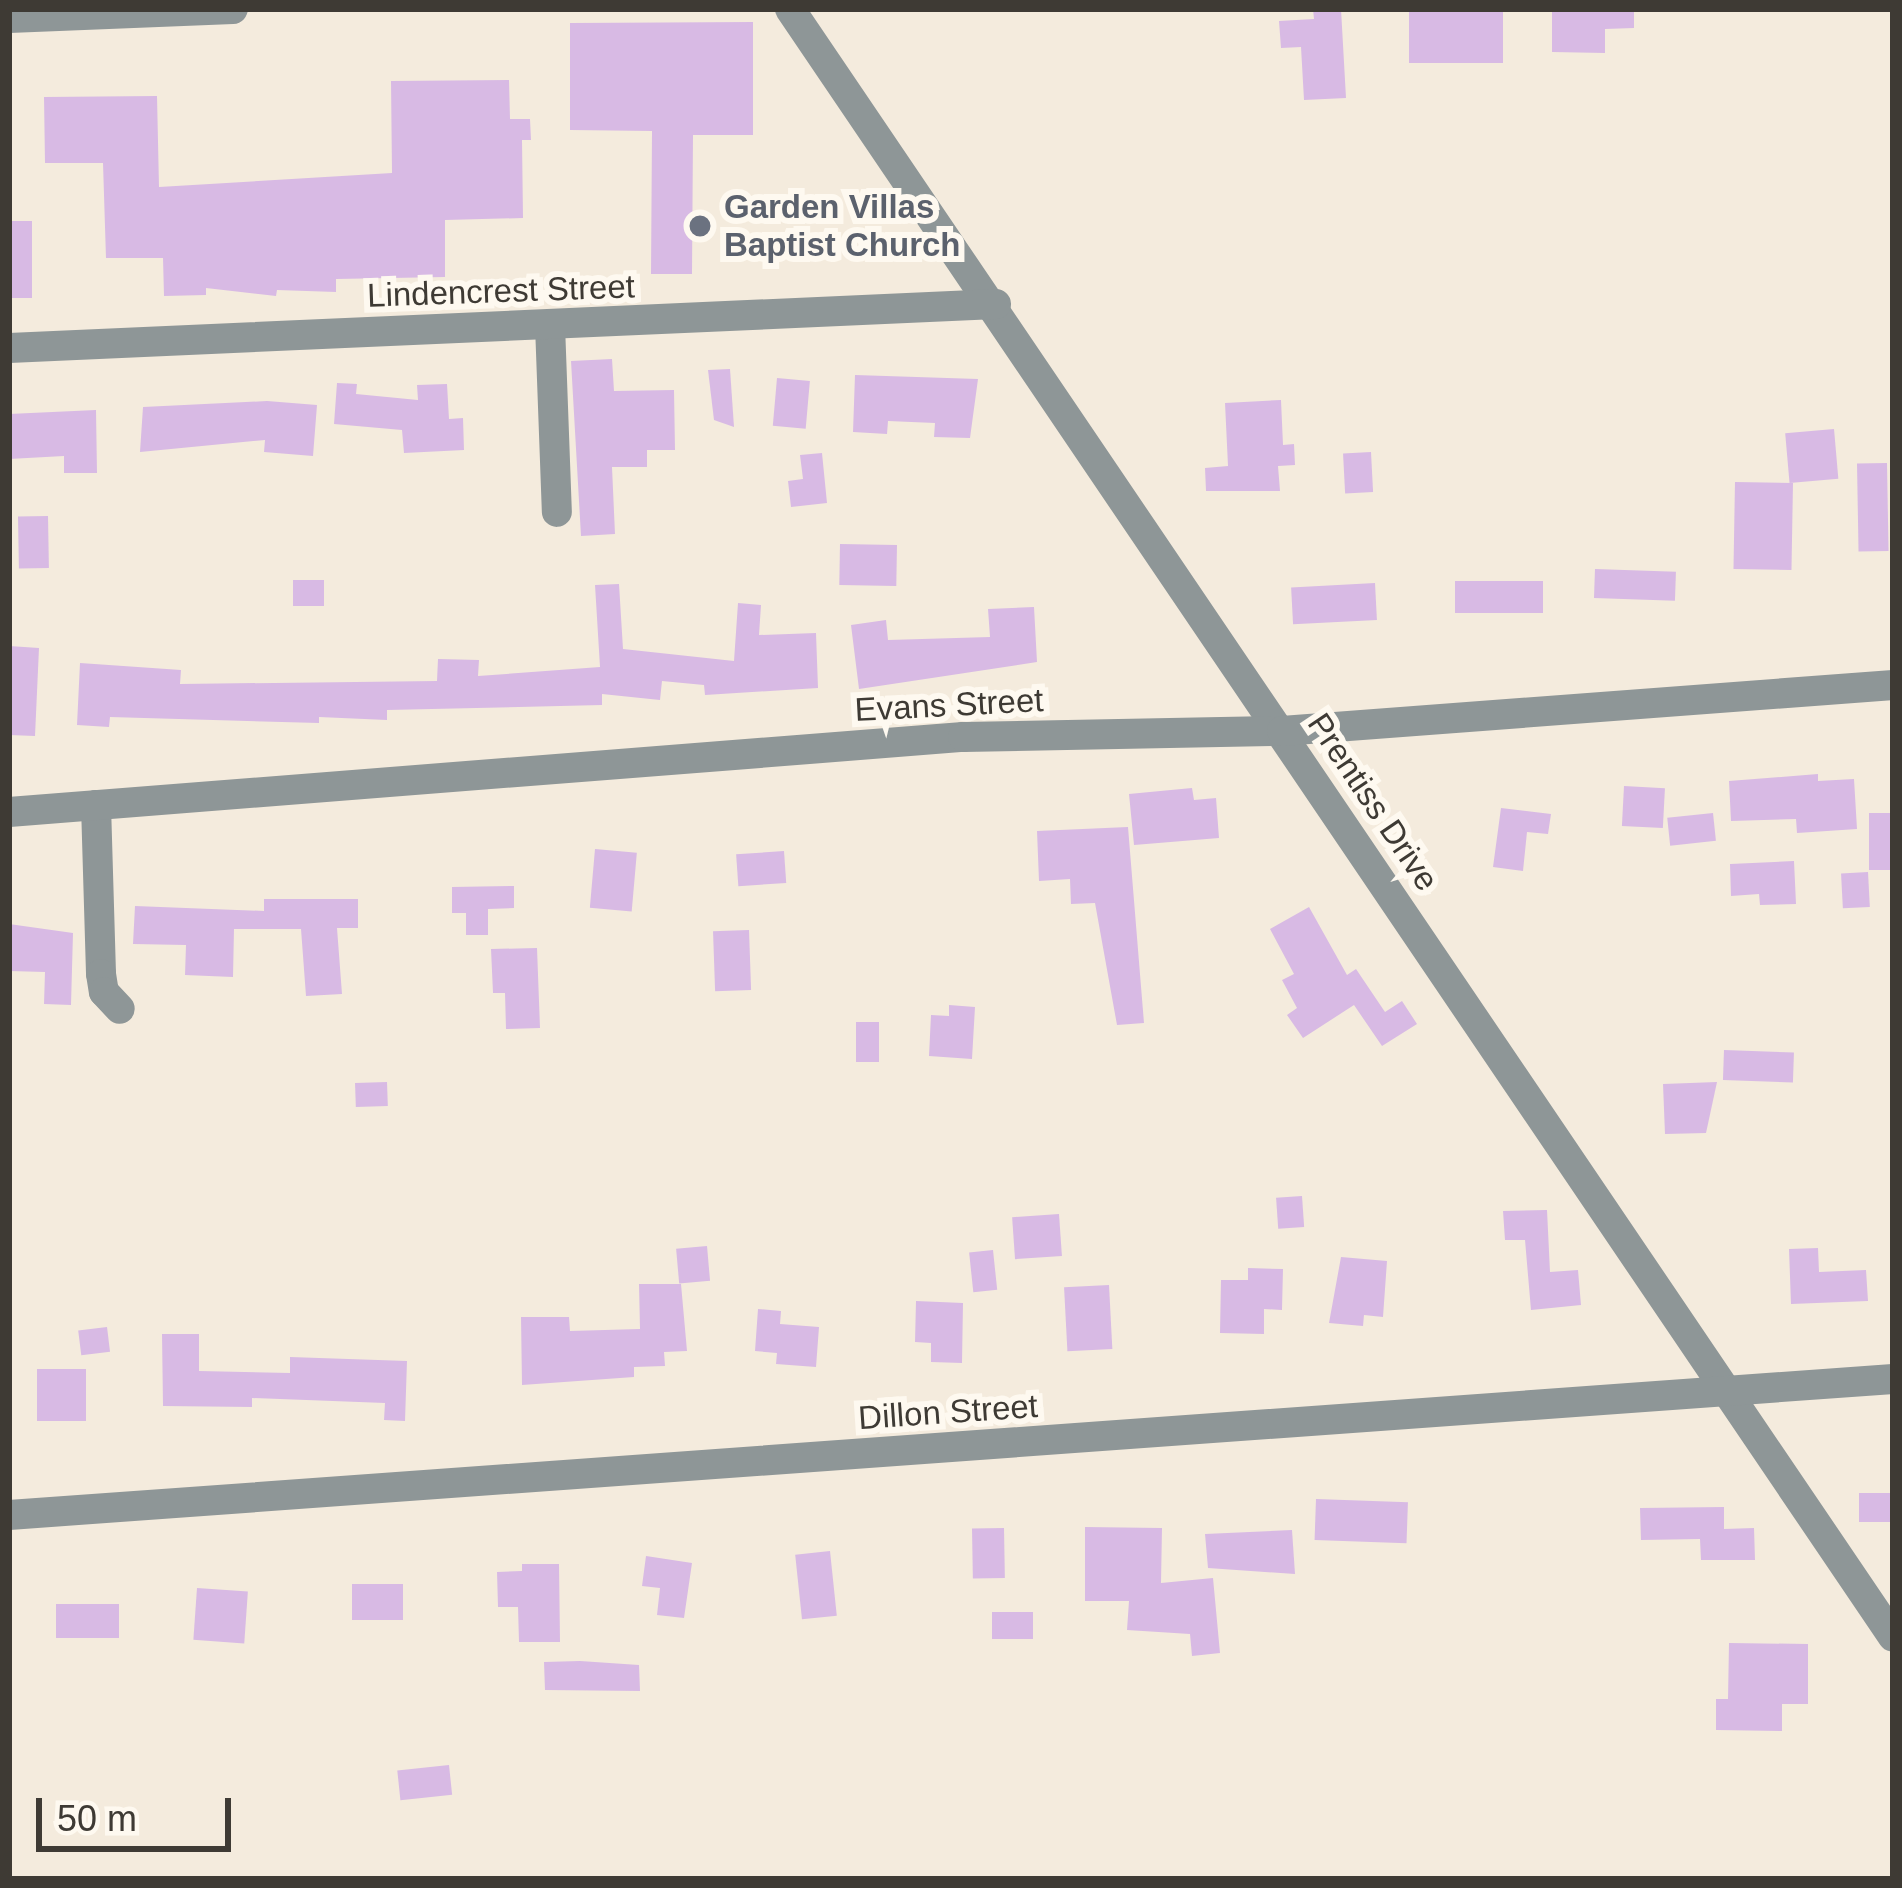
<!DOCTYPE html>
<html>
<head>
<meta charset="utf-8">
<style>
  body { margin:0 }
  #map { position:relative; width:1902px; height:1888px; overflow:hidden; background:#f4ebdd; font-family:Arial,sans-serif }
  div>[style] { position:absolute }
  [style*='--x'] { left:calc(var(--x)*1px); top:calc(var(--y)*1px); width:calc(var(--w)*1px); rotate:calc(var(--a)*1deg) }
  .building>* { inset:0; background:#d8bae4; transform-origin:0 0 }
  .minor>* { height:30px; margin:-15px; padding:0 15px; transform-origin:15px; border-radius:15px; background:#8e9697 }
  .dots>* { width:33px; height:33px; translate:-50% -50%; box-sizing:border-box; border:6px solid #fef9f0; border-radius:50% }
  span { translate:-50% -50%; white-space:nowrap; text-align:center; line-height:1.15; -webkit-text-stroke:12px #fef9f0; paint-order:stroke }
  .worship-label { font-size:33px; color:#5b616d; font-weight:700 }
  .left { translate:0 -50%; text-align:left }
  .street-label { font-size:33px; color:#3e3a34 }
  .frame { position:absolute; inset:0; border:12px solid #3e3a34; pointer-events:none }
  .scale { position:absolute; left:36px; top:1798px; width:195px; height:54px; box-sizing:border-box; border:6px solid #3e3a34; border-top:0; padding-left:15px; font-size:36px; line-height:42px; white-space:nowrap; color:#3e3a34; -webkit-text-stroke:9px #fef9f0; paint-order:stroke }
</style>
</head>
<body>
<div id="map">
  <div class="building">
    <div style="clip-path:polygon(1313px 9px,1341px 9px,1346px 98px,1304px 100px,1301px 47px,1281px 48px,1279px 21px,1314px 19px)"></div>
    <div style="left:1409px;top:9px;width:94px;height:54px"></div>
    <div style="clip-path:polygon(1552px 9px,1634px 9px,1634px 28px,1605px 29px,1605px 53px,1552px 52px)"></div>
    <div style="clip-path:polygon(753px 22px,753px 135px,693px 135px,692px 274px,651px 274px,652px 131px,570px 130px,570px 23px)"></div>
    <div style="clip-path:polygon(509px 80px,510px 119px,530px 119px,531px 140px,522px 140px,523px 218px,445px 220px,445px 277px,336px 279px,336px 292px,277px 290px,276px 296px,206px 288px,206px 295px,164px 296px,163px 258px,106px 258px,103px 163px,45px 163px,44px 97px,157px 96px,159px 187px,392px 173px,391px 81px)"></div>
    <div style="left:9px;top:221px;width:23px;height:77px"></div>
    <div style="clip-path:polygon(612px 359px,614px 391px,674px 390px,675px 450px,647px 450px,647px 467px,612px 467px,615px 534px,581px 536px,571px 361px)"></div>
    <div style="clip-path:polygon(730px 369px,734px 427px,714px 420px,708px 370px)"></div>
    <div style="clip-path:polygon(855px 375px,978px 379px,970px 438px,934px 437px,935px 423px,888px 421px,887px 434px,853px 432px)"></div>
    <div style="left:777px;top:378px;width:33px;height:48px;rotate:5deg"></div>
    <div style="clip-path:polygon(337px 383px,357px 384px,356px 394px,418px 400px,417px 385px,447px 384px,449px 419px,463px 418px,464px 450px,404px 453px,402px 430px,334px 424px)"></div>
    <div style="clip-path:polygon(1281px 400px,1283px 445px,1294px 444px,1295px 465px,1278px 466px,1280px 491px,1206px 491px,1205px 468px,1228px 466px,1225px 403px)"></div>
    <div style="clip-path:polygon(267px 401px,317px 405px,313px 456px,264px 452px,265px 440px,140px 452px,143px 407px)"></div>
    <div style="clip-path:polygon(96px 410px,97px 473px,64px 473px,64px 456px,9px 459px,9px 414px)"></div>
    <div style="left:1834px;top:429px;width:50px;height:49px;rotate:85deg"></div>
    <div style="left:1371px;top:452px;width:40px;height:28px;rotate:87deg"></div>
    <div style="clip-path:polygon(822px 453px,827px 503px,791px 507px,788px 481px,803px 479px,800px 455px)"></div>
    <div style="left:1887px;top:463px;width:88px;height:30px;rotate:89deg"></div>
    <div style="left:1735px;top:482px;width:58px;height:87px;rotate:1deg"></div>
    <div style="left:48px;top:516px;width:52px;height:30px;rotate:89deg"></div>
    <div style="left:840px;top:544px;width:57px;height:41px;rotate:1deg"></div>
    <div style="left:1595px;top:569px;width:81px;height:29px;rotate:2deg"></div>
    <div style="left:293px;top:580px;width:31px;height:26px"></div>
    <div style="left:1455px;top:581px;width:88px;height:32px"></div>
    <div style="left:1375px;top:583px;width:37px;height:84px;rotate:87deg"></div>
    <div style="clip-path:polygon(619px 584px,623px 649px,734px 661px,738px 603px,761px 605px,759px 635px,816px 633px,818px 688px,705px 695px,704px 685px,662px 681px,660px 700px,602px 694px,602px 705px,387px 710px,387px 720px,319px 717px,319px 723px,110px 717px,109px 727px,77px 725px,80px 663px,181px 670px,180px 684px,437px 681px,438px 659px,479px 660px,478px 676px,600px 667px,595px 585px)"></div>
    <div style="clip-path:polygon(1034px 607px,1037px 662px,859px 689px,851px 625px,886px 620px,888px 640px,990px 637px,988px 609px)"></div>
    <div style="clip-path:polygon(9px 646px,39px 648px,35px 736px,9px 735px)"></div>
    <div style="clip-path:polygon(1818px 774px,1818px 781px,1854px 779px,1857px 829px,1797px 833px,1796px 819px,1731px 821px,1729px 781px)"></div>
    <div style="left:1624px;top:786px;width:41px;height:40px;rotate:3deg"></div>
    <div style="clip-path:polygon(1192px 788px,1194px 800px,1216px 798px,1219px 838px,1134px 845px,1129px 794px)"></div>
    <div style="clip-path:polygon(1501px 808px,1551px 814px,1548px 834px,1527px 832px,1523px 871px,1493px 867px)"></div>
    <div style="left:1713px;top:813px;width:28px;height:46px;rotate:84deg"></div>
    <div style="left:1893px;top:813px;width:57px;height:24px;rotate:90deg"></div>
    <div style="clip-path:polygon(1128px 827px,1144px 1023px,1117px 1025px,1095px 903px,1071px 904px,1070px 879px,1039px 881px,1037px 831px)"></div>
    <div style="left:595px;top:849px;width:42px;height:59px;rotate:5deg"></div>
    <div style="left:784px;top:851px;width:32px;height:48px;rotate:86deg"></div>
    <div style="clip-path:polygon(1794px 861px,1796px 904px,1760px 905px,1759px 894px,1731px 896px,1730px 864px)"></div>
    <div style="left:1868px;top:872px;width:35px;height:27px;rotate:87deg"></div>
    <div style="clip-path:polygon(514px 886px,514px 908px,488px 909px,488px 935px,466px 935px,466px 913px,452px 913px,452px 887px)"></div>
    <div style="clip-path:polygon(264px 899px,358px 899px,358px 928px,337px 928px,342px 994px,306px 996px,301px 929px,234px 929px,233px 977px,185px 975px,186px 945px,133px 944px,135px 906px,264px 911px)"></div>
    <div style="clip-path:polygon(1309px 907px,1347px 975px,1356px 969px,1385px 1012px,1402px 1001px,1417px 1024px,1382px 1046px,1354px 1005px,1303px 1038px,1287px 1015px,1297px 1008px,1282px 980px,1294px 974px,1270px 929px)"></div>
    <div style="clip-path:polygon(9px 924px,73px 933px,71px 1005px,44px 1004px,45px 972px,9px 971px)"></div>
    <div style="left:749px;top:930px;width:60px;height:36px;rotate:88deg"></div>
    <div style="clip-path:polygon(537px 948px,540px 1028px,506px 1029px,505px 993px,493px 993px,491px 949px)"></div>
    <div style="clip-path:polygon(949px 1005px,975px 1007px,972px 1059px,929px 1056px,931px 1015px,949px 1016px)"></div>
    <div style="left:856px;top:1022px;width:23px;height:40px"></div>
    <div style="left:1724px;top:1050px;width:70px;height:30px;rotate:2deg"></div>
    <div style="left:387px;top:1082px;width:24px;height:32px;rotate:88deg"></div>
    <div style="clip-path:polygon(1717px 1082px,1706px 1133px,1665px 1134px,1663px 1084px)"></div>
    <div style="left:1302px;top:1196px;width:31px;height:26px;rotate:86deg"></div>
    <div style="clip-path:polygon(1547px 1210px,1550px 1272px,1578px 1270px,1581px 1305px,1531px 1310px,1525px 1240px,1505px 1240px,1503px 1211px)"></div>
    <div style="left:1059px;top:1214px;width:42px;height:47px;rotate:86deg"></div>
    <div style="left:707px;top:1246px;width:35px;height:31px;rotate:85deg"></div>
    <div style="clip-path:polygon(1818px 1248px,1819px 1272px,1866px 1270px,1868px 1301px,1791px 1304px,1789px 1249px)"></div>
    <div style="left:993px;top:1250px;width:40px;height:24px;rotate:84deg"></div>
    <div style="clip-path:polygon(1341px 1257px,1387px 1261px,1383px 1317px,1364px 1315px,1363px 1326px,1329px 1323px)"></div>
    <div style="clip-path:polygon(1248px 1268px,1283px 1269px,1282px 1310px,1264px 1309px,1264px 1334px,1220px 1333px,1221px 1280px,1248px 1280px)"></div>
    <div style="clip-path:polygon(639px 1284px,681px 1284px,687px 1351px,664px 1352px,665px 1366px,634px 1367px,634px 1377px,522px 1385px,521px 1317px,569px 1317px,570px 1331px,640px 1329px)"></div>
    <div style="left:1109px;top:1285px;width:64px;height:45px;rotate:87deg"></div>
    <div style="clip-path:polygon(916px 1301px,963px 1303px,962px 1363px,931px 1362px,931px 1343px,915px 1342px)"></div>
    <div style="clip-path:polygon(758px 1309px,781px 1311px,780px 1324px,819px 1327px,816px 1367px,776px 1364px,777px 1353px,755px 1351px)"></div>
    <div style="left:107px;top:1327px;width:25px;height:29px;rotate:83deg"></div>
    <div style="clip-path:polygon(162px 1334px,199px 1334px,199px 1371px,290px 1373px,290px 1357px,407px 1361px,405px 1421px,384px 1420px,385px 1403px,252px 1398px,252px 1407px,163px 1406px)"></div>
    <div style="left:37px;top:1369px;width:49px;height:52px"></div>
    <div style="left:1893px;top:1493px;width:29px;height:34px;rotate:90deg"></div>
    <div style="left:1316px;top:1499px;width:92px;height:41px;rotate:2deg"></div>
    <div style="clip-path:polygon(1724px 1507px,1724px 1529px,1754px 1528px,1755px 1560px,1701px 1560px,1700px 1539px,1641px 1540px,1640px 1508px)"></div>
    <div style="clip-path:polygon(1085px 1527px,1162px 1528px,1161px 1583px,1213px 1578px,1220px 1653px,1192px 1656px,1190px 1634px,1127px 1630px,1129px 1601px,1085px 1601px)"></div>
    <div style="left:1004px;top:1528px;width:50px;height:32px;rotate:89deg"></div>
    <div style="clip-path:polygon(1292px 1530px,1295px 1574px,1208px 1568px,1205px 1534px)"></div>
    <div style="left:830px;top:1551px;width:65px;height:35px;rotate:84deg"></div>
    <div style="clip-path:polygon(646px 1556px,692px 1563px,684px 1618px,657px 1615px,660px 1588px,642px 1586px)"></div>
    <div style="clip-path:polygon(522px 1564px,559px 1564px,560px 1642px,519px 1642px,518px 1607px,498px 1607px,497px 1572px,522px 1571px)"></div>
    <div style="left:403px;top:1584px;width:36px;height:51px;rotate:90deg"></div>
    <div style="left:197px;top:1588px;width:51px;height:52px;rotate:4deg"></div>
    <div style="left:56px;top:1604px;width:63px;height:34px"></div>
    <div style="left:992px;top:1612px;width:41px;height:27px"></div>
    <div style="clip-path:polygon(1729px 1643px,1808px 1644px,1808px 1704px,1782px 1704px,1782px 1731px,1716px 1730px,1716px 1699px,1728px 1699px)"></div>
    <div style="clip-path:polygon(580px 1661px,639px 1665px,640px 1691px,545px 1690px,544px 1662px)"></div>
    <div style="left:449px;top:1765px;width:30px;height:52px;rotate:84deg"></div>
  </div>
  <div class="minor">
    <div style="--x:790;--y:9;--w:1966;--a:55.88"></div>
    <div style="--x:9;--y:18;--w:224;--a:-2.3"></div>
    <div style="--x:550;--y:325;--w:187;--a:87.9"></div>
    <div style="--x:9;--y:348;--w:988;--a:-2.55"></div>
    <div style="--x:96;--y:805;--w:169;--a:88.3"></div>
    <div style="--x:101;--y:974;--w:18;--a:81"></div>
    <div style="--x:104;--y:992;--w:23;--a:47"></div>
    <div style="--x:9;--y:812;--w:957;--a:-4.5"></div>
    <div style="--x:963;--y:737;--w:319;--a:-1.1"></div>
    <div style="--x:1282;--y:731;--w:613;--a:-4.31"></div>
    <div style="--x:9;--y:1515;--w:1889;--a:-4.13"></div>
  </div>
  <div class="dots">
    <div style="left:700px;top:226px;background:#6b7280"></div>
  </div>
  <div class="worship-label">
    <span class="left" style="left:724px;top:226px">Garden Villas<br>Baptist Church</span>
  </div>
  <div class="street-label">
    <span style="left:501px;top:291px;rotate:-2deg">Lindencrest Street</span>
    <span style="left:949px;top:705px;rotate:-3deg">Evans Street</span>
    <span style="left:1373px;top:802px;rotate:56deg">Prentiss Drive</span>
    <span style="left:948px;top:1412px;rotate:-4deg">Dillon Street</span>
  </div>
  <div class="frame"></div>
  <div class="scale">50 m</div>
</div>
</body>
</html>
